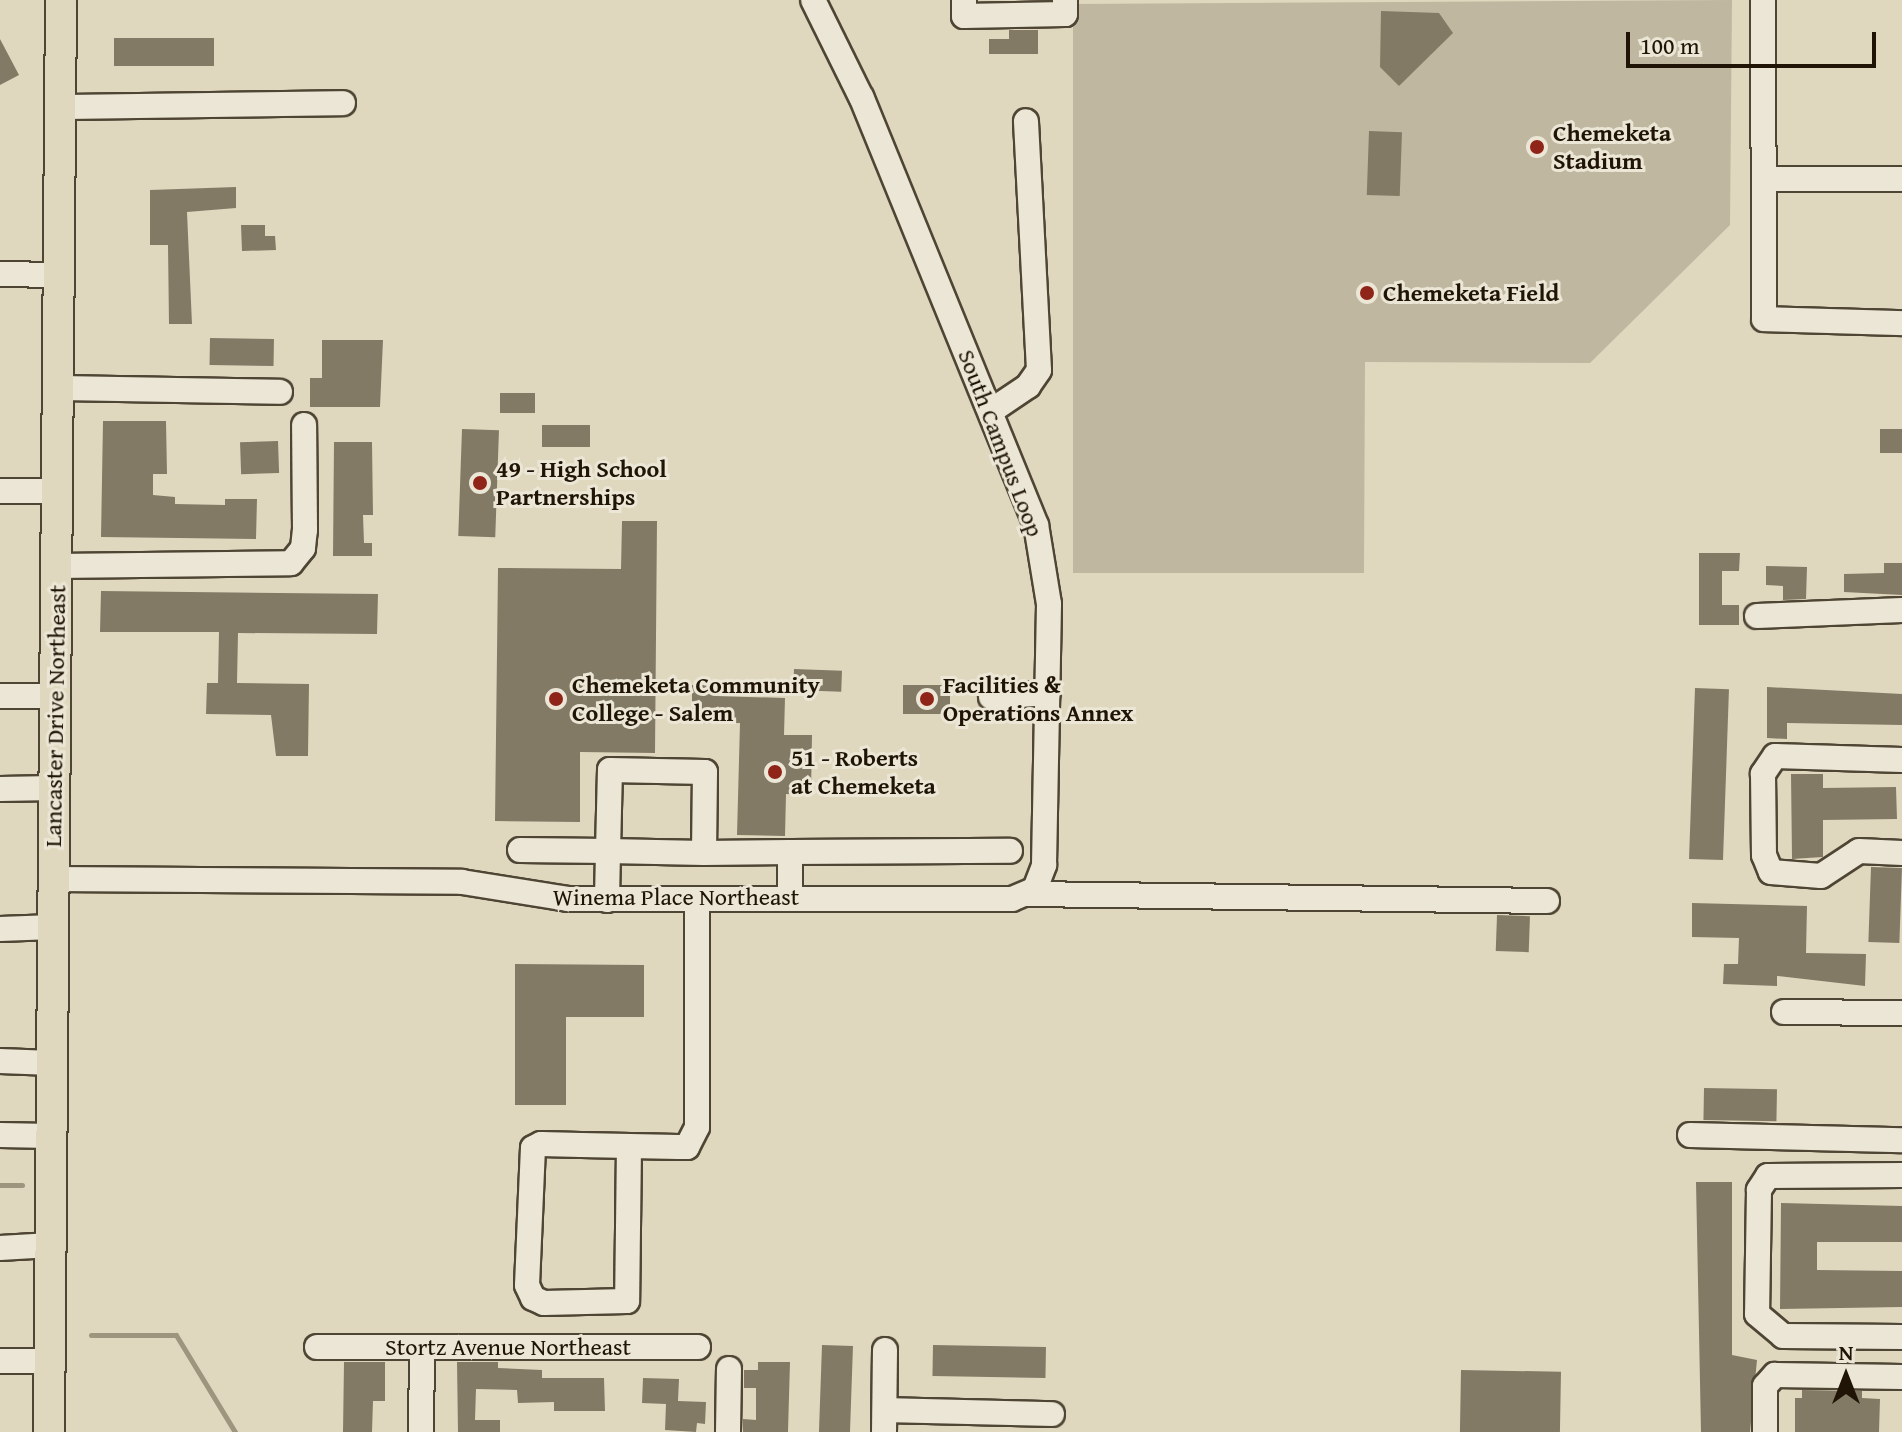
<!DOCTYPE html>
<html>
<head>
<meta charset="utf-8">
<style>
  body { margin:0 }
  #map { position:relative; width:1902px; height:1432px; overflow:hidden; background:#e0d8be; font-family:"Gentium Book Plus",serif }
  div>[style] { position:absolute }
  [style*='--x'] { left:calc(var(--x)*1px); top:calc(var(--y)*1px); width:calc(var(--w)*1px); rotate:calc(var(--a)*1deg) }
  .green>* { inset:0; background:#bfb79f }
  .stream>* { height:5px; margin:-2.5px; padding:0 2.5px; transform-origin:2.5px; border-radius:2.5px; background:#9e957f }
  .building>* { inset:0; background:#837a66; transform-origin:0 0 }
  .roads { filter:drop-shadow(2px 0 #4f4534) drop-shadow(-2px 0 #4f4534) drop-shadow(0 2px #4f4534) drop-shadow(0 -2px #4f4534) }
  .minor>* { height:24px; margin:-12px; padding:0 12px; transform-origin:12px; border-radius:12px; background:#ebe6d5 }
  .major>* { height:30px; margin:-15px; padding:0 15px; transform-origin:15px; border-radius:15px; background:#e0d8be }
  .dots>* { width:22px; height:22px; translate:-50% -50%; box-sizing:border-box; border:4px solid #ebe6d5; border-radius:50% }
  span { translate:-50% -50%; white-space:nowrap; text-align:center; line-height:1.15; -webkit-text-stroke:6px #ebe6d5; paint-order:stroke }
  .poi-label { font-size:24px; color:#1f1406; font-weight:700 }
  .left { translate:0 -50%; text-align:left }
  .street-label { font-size:24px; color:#1f1406 }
  .north { position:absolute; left:1806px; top:1336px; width:80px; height:80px; -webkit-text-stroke:6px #ebe6d5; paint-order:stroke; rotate:0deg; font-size:22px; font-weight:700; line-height:32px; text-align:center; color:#1f1406 }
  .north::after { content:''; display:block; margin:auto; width:28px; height:36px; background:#1f1406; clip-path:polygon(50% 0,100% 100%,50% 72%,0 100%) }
  .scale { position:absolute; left:1626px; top:32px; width:250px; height:36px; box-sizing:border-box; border:4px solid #1f1406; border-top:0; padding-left:10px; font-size:24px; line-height:28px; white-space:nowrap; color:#1f1406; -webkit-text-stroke:6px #ebe6d5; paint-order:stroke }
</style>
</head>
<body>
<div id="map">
  <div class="green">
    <div style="clip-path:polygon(1732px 0,1730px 225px,1590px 363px,1365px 362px,1364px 573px,1073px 573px,1073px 4px)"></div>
  </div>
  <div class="stream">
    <div style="--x:0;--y:1185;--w:22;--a:0"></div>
    <div style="--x:91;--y:1335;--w:85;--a:0"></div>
    <div style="--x:176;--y:1335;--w:114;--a:58.7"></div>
  </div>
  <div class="building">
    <div style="clip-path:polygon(1381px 11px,1439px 13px,1453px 33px,1399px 86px,1380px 67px)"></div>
    <div style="clip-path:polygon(1009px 30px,1038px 30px,1038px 54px,989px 54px,989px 39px,1009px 39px)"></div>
    <div style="left:114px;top:38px;width:100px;height:28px"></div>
    <div style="clip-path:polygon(0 39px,19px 75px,0 85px)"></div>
    <div style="left:1369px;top:131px;width:33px;height:64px;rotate:2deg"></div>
    <div style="clip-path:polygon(236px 187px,236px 208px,187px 212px,192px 324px,169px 324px,168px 245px,150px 245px,150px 190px)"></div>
    <div style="clip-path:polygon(241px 225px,265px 225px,265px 236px,275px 236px,276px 250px,242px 251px)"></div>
    <div style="left:210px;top:338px;width:64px;height:27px;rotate:1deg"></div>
    <div style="clip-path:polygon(322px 340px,383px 340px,380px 407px,310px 407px,310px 378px,322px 378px)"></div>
    <div style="left:535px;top:393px;width:20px;height:35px;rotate:90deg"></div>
    <div style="clip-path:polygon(103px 421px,166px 421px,167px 474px,153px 474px,153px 495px,175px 497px,175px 504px,225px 505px,225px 499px,257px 499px,256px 539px,101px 537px)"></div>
    <div style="left:542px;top:425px;width:48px;height:22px"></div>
    <div style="left:462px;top:429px;width:37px;height:107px;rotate:2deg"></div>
    <div style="left:1902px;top:429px;width:24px;height:22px;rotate:90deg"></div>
    <div style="left:278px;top:441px;width:32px;height:38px;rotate:88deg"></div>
    <div style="clip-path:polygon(334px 442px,372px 442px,373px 515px,363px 515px,364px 543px,372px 543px,372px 556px,333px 556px)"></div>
    <div style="clip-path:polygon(622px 521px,657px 521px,655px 753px,580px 752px,580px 822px,495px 821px,498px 568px,621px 569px)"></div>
    <div style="clip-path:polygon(1699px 553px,1740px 553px,1739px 571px,1722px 571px,1722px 605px,1739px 605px,1739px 625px,1699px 625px)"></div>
    <div style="clip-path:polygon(1884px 563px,1902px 563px,1902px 595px,1844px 592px,1844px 574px,1884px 573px)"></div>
    <div style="clip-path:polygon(1766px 566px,1807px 567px,1806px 599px,1783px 600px,1783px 586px,1766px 585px)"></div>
    <div style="clip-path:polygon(101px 591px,378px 594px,377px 634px,238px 633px,237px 683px,309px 684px,308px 756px,276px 756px,271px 715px,206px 714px,207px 683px,218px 683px,219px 632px,100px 632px)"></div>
    <div style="left:794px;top:669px;width:48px;height:21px;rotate:2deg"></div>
    <div style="clip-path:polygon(692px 685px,716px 685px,716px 696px,785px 698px,784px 735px,812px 735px,811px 795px,786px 794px,785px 836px,737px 835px,740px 723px,692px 724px)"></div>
    <div style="left:903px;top:685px;width:47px;height:29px"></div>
    <div style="clip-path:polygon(1767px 687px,1902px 694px,1902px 725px,1787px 723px,1787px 739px,1767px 738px)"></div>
    <div style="left:1695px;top:688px;width:34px;height:171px;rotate:2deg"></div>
    <div style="clip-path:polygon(1791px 774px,1823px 774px,1823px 788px,1896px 787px,1897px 819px,1823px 820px,1823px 857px,1792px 859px)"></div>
    <div style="left:1871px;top:867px;width:31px;height:75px;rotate:2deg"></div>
    <div style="clip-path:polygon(1692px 903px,1807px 906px,1806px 953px,1866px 954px,1865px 986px,1777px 976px,1777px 986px,1723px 984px,1724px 964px,1738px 964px,1739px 938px,1692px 937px)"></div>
    <div style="left:1497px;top:915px;width:33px;height:36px;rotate:2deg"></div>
    <div style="clip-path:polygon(515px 964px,644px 965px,644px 1017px,566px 1017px,566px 1105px,515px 1105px)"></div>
    <div style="left:1704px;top:1088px;width:73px;height:32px;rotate:1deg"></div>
    <div style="clip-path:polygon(1696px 1182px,1732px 1182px,1732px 1355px,1757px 1360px,1750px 1432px,1701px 1432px)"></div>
    <div style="clip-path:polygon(1781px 1203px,1902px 1206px,1902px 1242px,1817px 1242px,1817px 1270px,1902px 1271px,1902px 1307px,1780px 1309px)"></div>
    <div style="left:822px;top:1345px;width:31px;height:87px;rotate:2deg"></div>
    <div style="left:933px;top:1345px;width:113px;height:31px;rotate:1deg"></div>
    <div style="clip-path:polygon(344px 1362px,385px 1362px,385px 1401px,373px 1401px,372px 1432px,343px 1432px)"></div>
    <div style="clip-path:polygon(457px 1362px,498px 1362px,498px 1368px,542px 1370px,542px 1378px,604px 1378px,605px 1411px,554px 1411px,554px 1402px,518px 1403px,517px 1390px,476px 1389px,475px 1420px,500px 1420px,500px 1432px,458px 1432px)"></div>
    <div style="clip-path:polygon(758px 1362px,790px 1362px,788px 1432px,743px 1432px,743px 1419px,756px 1420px,756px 1388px,744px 1388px,744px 1370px,758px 1370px)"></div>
    <div style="left:1461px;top:1370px;width:100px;height:62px;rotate:1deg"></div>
    <div style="clip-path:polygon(643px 1378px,679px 1379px,678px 1401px,706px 1402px,705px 1424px,697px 1423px,696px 1432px,665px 1430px,666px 1404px,642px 1403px)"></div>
    <div style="clip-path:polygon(1802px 1390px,1862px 1391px,1862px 1398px,1880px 1399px,1879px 1432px,1795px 1432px,1795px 1398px,1802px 1398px)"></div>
  </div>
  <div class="roads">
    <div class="minor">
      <div style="--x:964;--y:0;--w:16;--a:90"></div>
      <div style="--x:964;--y:16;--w:101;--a:-1.1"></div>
      <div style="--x:1065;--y:14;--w:14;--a:-90"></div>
      <div style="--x:1763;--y:0;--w:319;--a:89.8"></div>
      <div style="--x:1764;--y:319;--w:138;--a:1.7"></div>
      <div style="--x:60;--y:107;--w:283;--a:-0.8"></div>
      <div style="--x:1764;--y:179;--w:138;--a:0"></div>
      <div style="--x:0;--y:274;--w:59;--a:1"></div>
      <div style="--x:58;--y:388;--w:222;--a:1"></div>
      <div style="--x:991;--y:411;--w:45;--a:-34"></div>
      <div style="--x:1028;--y:386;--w:19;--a:-55"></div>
      <div style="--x:1039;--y:370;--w:249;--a:-93"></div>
      <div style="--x:0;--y:491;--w:57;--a:0"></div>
      <div style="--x:56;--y:566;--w:235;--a:-0.7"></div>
      <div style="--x:291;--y:563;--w:19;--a:-51"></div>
      <div style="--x:303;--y:548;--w:18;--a:-84"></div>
      <div style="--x:305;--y:530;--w:105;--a:-90.5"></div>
      <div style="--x:1757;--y:616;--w:145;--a:-2.4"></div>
      <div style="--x:0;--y:696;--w:55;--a:0"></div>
      <div style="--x:991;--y:697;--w:57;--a:-4"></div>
      <div style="--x:1902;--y:760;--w:127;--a:-178.2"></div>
      <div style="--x:1775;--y:756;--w:22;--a:124"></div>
      <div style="--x:1763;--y:774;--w:81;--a:89.3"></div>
      <div style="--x:1764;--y:855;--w:18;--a:68"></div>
      <div style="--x:1771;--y:872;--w:50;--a:4.6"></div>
      <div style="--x:1821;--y:876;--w:45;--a:-33.3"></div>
      <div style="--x:1859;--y:851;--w:43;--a:2.7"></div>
      <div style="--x:610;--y:770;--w:95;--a:1.2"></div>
      <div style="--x:705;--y:772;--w:81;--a:90.7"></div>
      <div style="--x:704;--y:853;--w:96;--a:-178.8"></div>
      <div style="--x:608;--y:851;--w:81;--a:-88.6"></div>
      <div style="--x:0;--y:789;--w:54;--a:-1.1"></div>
      <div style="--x:520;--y:850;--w:88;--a:0.7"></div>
      <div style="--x:608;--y:851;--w:49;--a:91.2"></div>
      <div style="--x:790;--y:852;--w:220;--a:-0.3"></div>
      <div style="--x:704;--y:853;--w:86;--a:-0.7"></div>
      <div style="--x:790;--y:852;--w:46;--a:90"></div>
      <div style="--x:53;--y:879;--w:409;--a:0.4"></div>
      <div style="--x:462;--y:882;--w:107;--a:9.1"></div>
      <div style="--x:568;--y:899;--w:444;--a:0"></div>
      <div style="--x:1012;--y:899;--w:25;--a:-23"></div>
      <div style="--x:1035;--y:889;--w:26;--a:-69"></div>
      <div style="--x:1044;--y:865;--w:261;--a:-88.9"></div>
      <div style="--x:1049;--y:604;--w:80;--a:-99.3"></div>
      <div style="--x:1036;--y:525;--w:462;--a:-112.2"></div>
      <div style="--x:861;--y:97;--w:108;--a:-116.3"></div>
      <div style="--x:1027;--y:894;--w:520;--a:0.77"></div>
      <div style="--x:0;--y:929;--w:53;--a:-2.2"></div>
      <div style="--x:1784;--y:1012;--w:118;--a:0.5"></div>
      <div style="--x:0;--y:1061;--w:52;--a:2.2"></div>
      <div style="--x:0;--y:1135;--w:51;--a:1.1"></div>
      <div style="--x:1690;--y:1135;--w:212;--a:1.4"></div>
      <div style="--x:629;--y:1146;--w:155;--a:90.7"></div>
      <div style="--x:627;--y:1301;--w:83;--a:178.6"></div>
      <div style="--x:544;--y:1303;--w:12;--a:-156"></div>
      <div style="--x:533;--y:1298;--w:14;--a:-115"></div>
      <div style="--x:527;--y:1285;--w:137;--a:-87.5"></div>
      <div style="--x:533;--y:1148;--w:9;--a:-27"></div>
      <div style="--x:541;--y:1144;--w:40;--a:1.4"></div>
      <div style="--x:581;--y:1145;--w:98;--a:1.2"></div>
      <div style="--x:679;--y:1147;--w:8;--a:0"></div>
      <div style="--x:687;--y:1147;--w:22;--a:-63"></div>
      <div style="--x:697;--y:1127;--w:226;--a:-90"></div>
      <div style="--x:1902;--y:1175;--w:134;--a:179.6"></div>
      <div style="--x:1768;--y:1176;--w:17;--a:123"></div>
      <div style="--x:1759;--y:1190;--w:124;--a:90.9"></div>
      <div style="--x:1757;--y:1314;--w:34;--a:40"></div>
      <div style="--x:1783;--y:1336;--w:119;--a:0.5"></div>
      <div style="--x:0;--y:1248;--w:51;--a:-3.4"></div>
      <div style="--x:317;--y:1347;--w:381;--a:0"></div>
      <div style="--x:0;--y:1361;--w:50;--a:0"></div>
      <div style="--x:885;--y:1410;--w:167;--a:1.4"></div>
      <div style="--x:421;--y:1432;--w:84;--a:-89.3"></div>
      <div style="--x:728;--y:1432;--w:63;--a:-89.1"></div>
      <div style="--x:884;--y:1432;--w:82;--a:-89.3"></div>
      <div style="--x:1765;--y:1432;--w:46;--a:-90"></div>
      <div style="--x:1765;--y:1386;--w:15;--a:-48"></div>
      <div style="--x:1775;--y:1375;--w:127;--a:0.9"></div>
    </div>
    <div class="major">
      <div style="--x:49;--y:1432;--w:1432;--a:-89.52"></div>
    </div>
  </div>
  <div class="dots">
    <div style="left:1537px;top:147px;background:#8f2418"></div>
    <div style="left:1367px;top:293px;background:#8f2418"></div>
    <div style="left:480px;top:483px;background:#8f2418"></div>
    <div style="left:556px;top:699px;background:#8f2418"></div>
    <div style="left:927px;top:699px;background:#8f2418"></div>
    <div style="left:775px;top:772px;background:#8f2418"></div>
  </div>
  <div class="poi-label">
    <span class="left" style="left:1553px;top:147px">Chemeketa<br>Stadium</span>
    <span class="left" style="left:1383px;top:293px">Chemeketa Field</span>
    <span class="left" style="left:496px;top:483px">49 - High School<br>Partnerships</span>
    <span class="left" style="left:572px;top:699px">Chemeketa Community<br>College - Salem</span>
    <span class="left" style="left:943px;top:699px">Facilities &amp;<br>Operations Annex</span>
    <span class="left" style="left:791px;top:772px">51 - Roberts<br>at Chemeketa</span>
  </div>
  <div class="street-label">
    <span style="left:1001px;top:443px;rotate:69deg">South Campus Loop</span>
    <span style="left:55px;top:716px;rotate:-89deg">Lancaster Drive Northeast</span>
    <span style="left:676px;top:897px">Winema Place Northeast</span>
    <span style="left:508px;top:1347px">Stortz Avenue Northeast</span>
  </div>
  <div class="north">N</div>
  <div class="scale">100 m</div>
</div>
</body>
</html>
